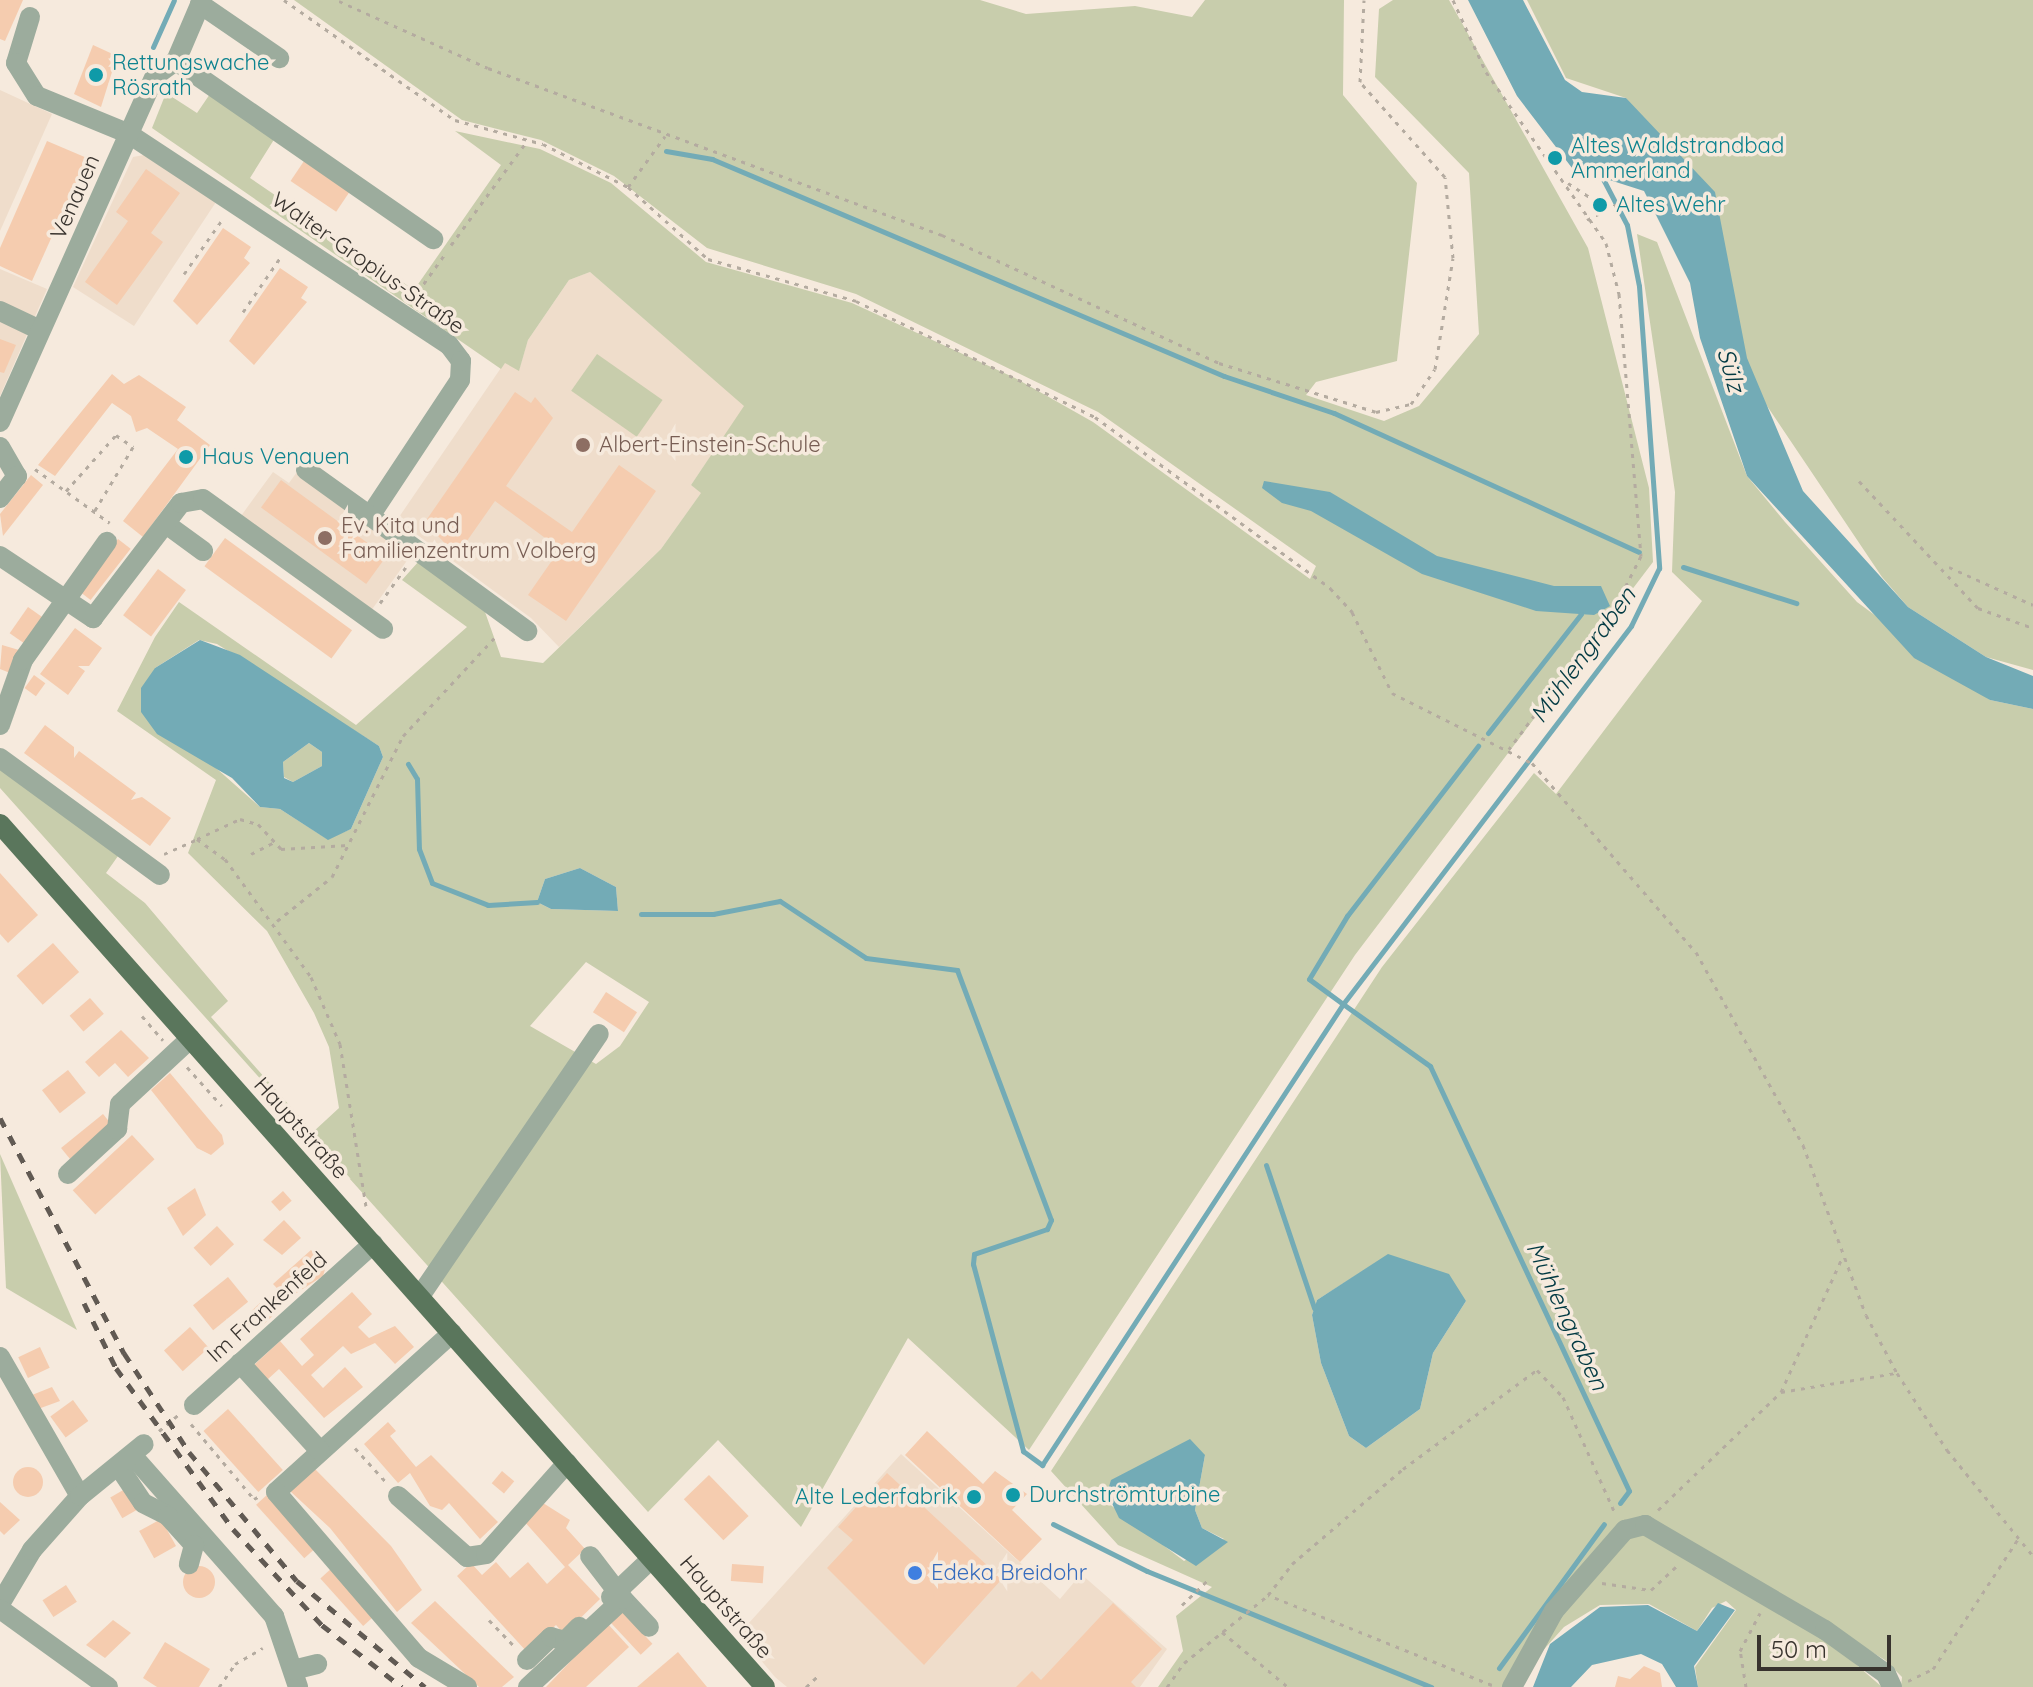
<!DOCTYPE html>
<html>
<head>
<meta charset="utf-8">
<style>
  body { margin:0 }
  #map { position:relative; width:2033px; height:1687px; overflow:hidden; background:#f6eadd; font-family:Quicksand,sans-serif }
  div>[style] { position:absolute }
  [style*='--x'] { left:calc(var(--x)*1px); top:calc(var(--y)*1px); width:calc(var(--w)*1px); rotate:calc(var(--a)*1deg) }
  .built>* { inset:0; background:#efddcb }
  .green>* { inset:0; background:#c8cdac; transform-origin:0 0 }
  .water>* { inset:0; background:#73abb6 }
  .stream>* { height:5px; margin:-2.5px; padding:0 2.5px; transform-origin:2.5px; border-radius:2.5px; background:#73abb6 }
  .building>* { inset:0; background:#f5ccaf; transform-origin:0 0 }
  .round { border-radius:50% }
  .path>* { height:3px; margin-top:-1.5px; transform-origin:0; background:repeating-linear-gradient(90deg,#b4aba0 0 4px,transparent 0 10px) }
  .minor>* { height:20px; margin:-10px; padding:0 10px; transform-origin:10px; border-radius:10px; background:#9cac9d }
  .major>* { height:20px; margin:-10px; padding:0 10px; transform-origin:10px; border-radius:10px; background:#5a765c }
  .rail>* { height:5px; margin-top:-2.5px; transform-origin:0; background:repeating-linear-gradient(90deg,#615a53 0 10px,transparent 0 20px) }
  .dots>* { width:22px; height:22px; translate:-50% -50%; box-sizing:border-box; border:4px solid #f6eadd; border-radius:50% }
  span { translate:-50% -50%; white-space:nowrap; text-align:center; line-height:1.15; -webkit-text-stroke:7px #f6eadd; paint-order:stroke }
  .culture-label { font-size:22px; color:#0d838f }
  .left { translate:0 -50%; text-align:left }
  .right { translate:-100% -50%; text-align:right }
  .street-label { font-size:22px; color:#38332e }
  .education-label { font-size:22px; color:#785e54 }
  .shop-label { font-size:22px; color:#366cbe }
  .water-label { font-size:24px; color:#013942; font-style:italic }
  .scale { position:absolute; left:1757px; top:1635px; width:134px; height:36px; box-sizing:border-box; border:4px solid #38332e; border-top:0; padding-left:10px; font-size:24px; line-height:28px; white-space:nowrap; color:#38332e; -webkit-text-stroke:6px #f6eadd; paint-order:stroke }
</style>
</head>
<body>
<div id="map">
  <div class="built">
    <div style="clip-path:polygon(0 90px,52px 114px,0 231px)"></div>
    <div style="clip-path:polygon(144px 155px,218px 199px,134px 326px,73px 287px,133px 157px)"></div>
    <div style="clip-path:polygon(0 269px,47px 289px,0 396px)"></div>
    <div style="clip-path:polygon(590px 272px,745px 406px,691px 485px,702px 492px,661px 549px,559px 647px,531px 618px,397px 520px,505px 362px,519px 370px,528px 340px,569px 280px)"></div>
    <div style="clip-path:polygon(273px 472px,289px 483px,297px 472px,411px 555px,368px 615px,238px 520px)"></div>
    <div style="clip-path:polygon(901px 1454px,1060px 1599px,1081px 1574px,1167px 1649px,1140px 1687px,787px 1687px,775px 1677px,739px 1634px)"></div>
  </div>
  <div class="green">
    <div style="clip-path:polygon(evenodd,294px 0,980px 0,1026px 14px,1135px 6px,1192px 17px,1205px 0,1344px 0,1343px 95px,1417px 183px,1397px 361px,1316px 382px,1306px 395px,1384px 421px,1419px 406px,1479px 334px,1469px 173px,1375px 77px,1379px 9px,1393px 0,1449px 0,1588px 248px,1649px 488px,1653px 562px,1355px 955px,1029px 1450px,908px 1338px,801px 1527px,718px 1440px,648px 1512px,0 788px,0 769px,118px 856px,106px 873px,145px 903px,228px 1001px,211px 1017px,313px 1132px,339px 1108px,329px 1047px,314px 1013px,267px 931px,188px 853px,216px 780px,117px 711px,155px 637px,179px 602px,356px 725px,467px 627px,402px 580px,419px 561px,485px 612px,501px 657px,543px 663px,661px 549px,701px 493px,691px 485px,744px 406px,590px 272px,569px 280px,528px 340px,519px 371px,505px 363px,501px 369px,152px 128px,166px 93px,197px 113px,212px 91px,275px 138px,250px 178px,414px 290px,501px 165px,455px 131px,540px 149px,611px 183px,706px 262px,852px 303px,1015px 378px,1093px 422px,1310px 579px,1316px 566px,1098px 412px,856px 294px,707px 248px,614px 176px,541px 140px,462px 120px,294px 0,199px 640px,217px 644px,379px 746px,383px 757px,351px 829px,327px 839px,280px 809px,260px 807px,216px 768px,155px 668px,199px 640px,294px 0,580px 868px,616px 887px,618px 911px,551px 909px,537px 902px,545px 879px,580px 868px,294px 0,586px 962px,649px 1002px,620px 1046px,596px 1064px,530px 1026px,586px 962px)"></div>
    <div style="clip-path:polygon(1527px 0,2033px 0,2033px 670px,1986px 657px,1908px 607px,1882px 577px,1751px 382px,1626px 98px,1566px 78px)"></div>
    <div style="clip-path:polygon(evenodd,1637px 234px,1657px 242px,1747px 476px,1785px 522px,1857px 602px,1990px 700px,2033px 709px,2033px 1687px,1901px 1687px,1902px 1677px,1885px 1660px,1774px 1593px,1882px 1687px,1698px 1687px,1695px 1667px,1736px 1610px,1726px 1601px,1712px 1608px,1697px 1631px,1649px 1604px,1600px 1605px,1564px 1627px,1510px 1687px,1158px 1687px,1183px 1651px,1176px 1616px,1212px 1587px,1118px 1545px,1051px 1471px,1382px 967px,1534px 773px,1556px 794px,1702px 601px,1672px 572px,1675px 492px,1637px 234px,1388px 1255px,1466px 1301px,1433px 1353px,1420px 1409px,1366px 1448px,1349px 1436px,1321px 1363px,1312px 1315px,1317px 1300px,1388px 1255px,1637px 234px,1205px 1455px,1195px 1510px,1202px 1528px,1224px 1539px,1184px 1561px,1108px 1503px,1205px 1455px)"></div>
    <div style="left:597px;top:354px;width:80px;height:45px;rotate:35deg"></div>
    <div style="clip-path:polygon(309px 743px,322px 752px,322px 766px,293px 782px,284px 777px,283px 762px)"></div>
    <div style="clip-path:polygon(0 1154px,77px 1330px,6px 1288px)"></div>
  </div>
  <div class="water">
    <div style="clip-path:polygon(1468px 0,1523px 0,1565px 80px,1582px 92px,1626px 98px,1715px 192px,1747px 358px,1803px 491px,1908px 607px,1986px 657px,2033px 676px,2033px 709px,1990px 700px,1914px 658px,1747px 476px,1700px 338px,1690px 283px,1644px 191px,1572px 168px,1517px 96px)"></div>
    <div style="clip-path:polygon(1264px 481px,1330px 492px,1437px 556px,1554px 586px,1601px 586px,1610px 606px,1594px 615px,1536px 611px,1422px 574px,1311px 511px,1282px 503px,1262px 488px)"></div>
    <div style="clip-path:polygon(evenodd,200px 640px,240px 655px,379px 746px,383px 757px,351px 829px,328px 840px,280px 809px,260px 807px,232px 778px,157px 734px,141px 712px,141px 688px,155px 668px,200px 640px,309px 743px,322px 752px,322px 766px,293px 782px,284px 778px,283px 762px,309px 743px)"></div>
    <div style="clip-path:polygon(580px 868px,616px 887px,618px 911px,551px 909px,537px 902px,545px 879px)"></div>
    <div style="clip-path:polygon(1388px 1254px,1449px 1274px,1466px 1301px,1433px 1353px,1420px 1409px,1366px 1448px,1349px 1436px,1321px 1363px,1312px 1315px,1317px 1300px)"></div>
    <div style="clip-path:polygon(1190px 1439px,1205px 1455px,1195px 1510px,1202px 1528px,1228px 1542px,1196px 1566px,1119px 1518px,1107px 1493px,1111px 1480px)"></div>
    <div style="clip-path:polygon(1718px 1603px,1735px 1610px,1694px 1666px,1698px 1687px,1676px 1687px,1662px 1664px,1641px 1654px,1592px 1665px,1571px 1687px,1533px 1687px,1550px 1644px,1600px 1607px,1648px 1605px,1697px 1631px)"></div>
  </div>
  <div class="stream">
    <div style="--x:153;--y:47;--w:51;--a:-65.9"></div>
    <div style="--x:666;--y:151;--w:47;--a:9.9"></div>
    <div style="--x:712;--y:159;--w:556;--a:22.97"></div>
    <div style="--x:1224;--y:376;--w:116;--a:18.6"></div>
    <div style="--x:1334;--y:413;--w:335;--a:24.5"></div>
    <div style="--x:1602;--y:177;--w:54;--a:62.5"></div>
    <div style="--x:1627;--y:225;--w:62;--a:78.9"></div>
    <div style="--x:1639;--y:286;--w:283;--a:85.9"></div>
    <div style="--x:1659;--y:568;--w:64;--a:115.8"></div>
    <div style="--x:1631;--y:626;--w:475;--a:127.3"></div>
    <div style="--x:1343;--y:1004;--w:107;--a:35.5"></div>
    <div style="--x:1430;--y:1066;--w:469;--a:64.9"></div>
    <div style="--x:1629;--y:1491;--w:15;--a:127"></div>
    <div style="--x:1683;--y:567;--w:119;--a:17.7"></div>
    <div style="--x:1488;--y:733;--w:151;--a:-52"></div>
    <div style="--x:408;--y:764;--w:17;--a:59"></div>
    <div style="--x:417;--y:779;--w:70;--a:88.4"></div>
    <div style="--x:419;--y:849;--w:36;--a:69"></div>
    <div style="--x:432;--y:883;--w:60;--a:21.4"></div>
    <div style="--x:488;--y:905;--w:49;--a:-3.5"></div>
    <div style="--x:641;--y:914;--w:72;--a:0"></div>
    <div style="--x:713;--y:914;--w:68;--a:-11"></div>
    <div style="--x:780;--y:901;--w:103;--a:33.5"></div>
    <div style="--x:866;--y:958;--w:92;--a:7.5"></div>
    <div style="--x:957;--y:970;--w:267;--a:69.4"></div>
    <div style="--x:1051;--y:1220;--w:10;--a:114"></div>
    <div style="--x:1047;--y:1229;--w:77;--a:161.1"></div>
    <div style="--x:974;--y:1254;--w:10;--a:96"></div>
    <div style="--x:973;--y:1264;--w:194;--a:75"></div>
    <div style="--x:1023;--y:1451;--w:24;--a:36"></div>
    <div style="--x:1042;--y:1465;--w:551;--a:-56.86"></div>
    <div style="--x:1343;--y:1004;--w:42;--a:-143.7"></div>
    <div style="--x:1309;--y:979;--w:74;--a:-58.9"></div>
    <div style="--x:1347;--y:916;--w:215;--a:-52.4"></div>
    <div style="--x:1266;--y:1165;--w:151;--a:71.4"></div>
    <div style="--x:1053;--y:1524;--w:105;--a:26.6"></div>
    <div style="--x:1147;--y:1571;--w:307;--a:22.2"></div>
    <div style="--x:1499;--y:1668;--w:178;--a:-53.9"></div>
  </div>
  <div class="building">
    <div style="clip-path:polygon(0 0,23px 0,5px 41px,0 39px)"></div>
    <div style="clip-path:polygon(93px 45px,117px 56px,101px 107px,74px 94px)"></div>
    <div style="clip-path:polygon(47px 141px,87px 158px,32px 281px,0 266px,0 248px)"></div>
    <div style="left:304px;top:161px;width:55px;height:24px;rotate:34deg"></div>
    <div style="clip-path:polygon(146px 169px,180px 193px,151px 233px,163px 242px,117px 305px,85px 282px,128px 221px,116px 212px)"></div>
    <div style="clip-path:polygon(223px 228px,251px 247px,244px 258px,250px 263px,197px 325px,173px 301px)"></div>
    <div style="clip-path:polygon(280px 268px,308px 287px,301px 298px,307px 302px,254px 365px,229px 341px)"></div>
    <div style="clip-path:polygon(0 339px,16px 345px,4px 373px,0 372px)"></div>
    <div style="clip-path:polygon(112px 374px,124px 384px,139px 375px,186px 407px,177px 420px,210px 445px,143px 537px,123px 521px,178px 449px,147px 428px,136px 432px,131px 416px,112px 403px,55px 476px,38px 465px)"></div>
    <div style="clip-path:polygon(515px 392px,531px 403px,535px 397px,553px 418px,506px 486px,572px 532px,619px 465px,656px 491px,566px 621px,528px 595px,560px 549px,495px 501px,462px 548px,452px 551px,425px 522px)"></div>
    <div style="clip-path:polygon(31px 475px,43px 485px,3px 536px,0 514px)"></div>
    <div style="left:281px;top:480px;width:130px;height:34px;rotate:36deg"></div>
    <div style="left:225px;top:538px;width:157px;height:35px;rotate:36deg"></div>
    <div style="left:118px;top:539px;width:16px;height:65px;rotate:38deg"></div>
    <div style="left:158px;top:569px;width:35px;height:58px;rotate:37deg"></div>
    <div style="left:28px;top:607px;width:19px;height:32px;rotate:35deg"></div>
    <div style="clip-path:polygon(75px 628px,102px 648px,89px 666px,78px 666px,85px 671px,68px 695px,40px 674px)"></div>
    <div style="clip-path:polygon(2px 645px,19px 650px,10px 673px,0 669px)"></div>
    <div style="left:34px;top:675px;width:14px;height:16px;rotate:36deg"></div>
    <div style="clip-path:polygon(45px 725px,74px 747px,74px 758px,79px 751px,136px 793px,131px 800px,142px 797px,171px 818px,150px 846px,24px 753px)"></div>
    <div style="clip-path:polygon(0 873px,38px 915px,8px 943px,0 934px)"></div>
    <div style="left:53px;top:943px;width:39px;height:49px;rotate:48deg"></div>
    <div style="left:606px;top:992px;width:37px;height:24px;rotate:33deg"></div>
    <div style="left:90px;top:998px;width:21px;height:27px;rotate:49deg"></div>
    <div style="clip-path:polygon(121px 1030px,149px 1058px,128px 1077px,115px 1063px,99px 1077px,85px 1062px)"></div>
    <div style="left:68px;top:1070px;width:29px;height:33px;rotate:52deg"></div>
    <div style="clip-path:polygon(170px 1073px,222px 1135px,224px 1144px,211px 1155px,197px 1148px,151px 1090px)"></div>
    <div style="left:103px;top:1114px;width:14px;height:54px;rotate:51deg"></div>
    <div style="left:132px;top:1135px;width:33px;height:81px;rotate:47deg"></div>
    <div style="clip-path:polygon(195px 1188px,206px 1215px,183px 1236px,167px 1208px)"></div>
    <div style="left:283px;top:1191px;width:13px;height:16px;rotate:48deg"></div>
    <div style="clip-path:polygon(284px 1220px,301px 1238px,282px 1255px,263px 1240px)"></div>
    <div style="left:217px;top:1226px;width:25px;height:32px;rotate:47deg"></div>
    <div style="clip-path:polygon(311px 1250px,326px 1266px,323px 1276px,287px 1299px,273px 1284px)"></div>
    <div style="left:228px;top:1277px;width:32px;height:45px;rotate:51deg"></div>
    <div style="clip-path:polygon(352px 1292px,372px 1314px,358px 1327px,369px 1338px,395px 1326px,414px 1347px,395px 1364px,375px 1343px,351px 1354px,343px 1346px,311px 1375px,323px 1388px,345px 1367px,363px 1387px,324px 1418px,279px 1369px,267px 1380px,254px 1365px,280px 1341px,302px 1366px,314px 1355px,300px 1339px)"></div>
    <div style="left:260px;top:1303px;width:18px;height:11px;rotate:47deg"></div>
    <div style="left:190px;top:1327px;width:28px;height:35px;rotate:48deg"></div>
    <div style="left:40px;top:1347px;width:23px;height:24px;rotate:65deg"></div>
    <div style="clip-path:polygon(52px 1387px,60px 1401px,38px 1409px,32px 1395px)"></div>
    <div style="left:73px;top:1400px;width:26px;height:28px;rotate:54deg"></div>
    <div style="left:228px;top:1409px;width:82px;height:33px;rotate:48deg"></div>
    <div style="clip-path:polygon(388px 1422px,396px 1431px,390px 1436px,416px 1467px,431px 1455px,498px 1522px,480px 1539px,449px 1503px,442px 1510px,430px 1506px,410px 1473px,398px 1483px,364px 1444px)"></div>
    <div style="clip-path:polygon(927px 1431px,983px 1484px,995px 1471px,1027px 1494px,1012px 1510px,1042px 1539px,1020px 1562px,905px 1455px)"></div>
    <div class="round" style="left:13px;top:1467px;width:30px;height:30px"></div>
    <div style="clip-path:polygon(315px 1469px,391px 1546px,422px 1590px,397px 1612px,330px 1528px,290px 1491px)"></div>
    <div style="left:502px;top:1471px;width:16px;height:16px;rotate:40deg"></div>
    <div style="clip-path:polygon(887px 1473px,1002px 1579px,924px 1665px,827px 1568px,853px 1540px,838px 1527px)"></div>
    <div style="left:709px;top:1475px;width:57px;height:35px;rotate:46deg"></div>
    <div style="left:125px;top:1489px;width:24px;height:17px;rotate:60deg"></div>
    <div style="left:268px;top:1494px;width:72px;height:16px;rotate:48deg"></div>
    <div style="clip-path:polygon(0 1502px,20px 1520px,4px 1535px,0 1531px)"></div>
    <div style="clip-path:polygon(543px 1503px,570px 1520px,566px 1528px,585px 1549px,568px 1565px,600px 1599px,564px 1634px,556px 1625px,527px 1652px,457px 1576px,471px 1563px,482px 1575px,496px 1562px,510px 1578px,528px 1562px,547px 1584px,565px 1567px,523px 1520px)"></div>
    <div style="left:161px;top:1519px;width:31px;height:25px;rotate:61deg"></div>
    <div style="left:732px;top:1564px;width:32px;height:17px;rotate:4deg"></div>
    <div class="round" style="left:183px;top:1566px;width:32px;height:32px"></div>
    <div style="left:333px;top:1567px;width:64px;height:17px;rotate:48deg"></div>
    <div style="left:66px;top:1585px;width:20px;height:28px;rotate:57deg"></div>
    <div style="clip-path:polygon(435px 1601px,514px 1677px,502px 1687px,479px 1687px,411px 1623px)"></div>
    <div style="clip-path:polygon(1113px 1603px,1162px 1649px,1131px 1682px,1136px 1687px,1016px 1687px,1032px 1671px,1041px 1680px)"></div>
    <div style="left:619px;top:1608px;width:49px;height:16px;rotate:47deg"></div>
    <div style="clip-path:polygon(113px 1620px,131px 1633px,105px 1658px,86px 1645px)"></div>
    <div style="clip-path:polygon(607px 1623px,629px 1647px,586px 1687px,546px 1687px)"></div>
    <div style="clip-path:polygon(165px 1642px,210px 1669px,199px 1687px,157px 1687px,143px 1678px)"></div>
    <div style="clip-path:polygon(678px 1652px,707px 1687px,637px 1687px)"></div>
    <div style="clip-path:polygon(1644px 1666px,1660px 1673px,1662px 1687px,1615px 1687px,1618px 1676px,1630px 1679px)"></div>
  </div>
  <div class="path">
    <div style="--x:284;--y:0;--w:209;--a:35.1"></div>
    <div style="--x:455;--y:120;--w:91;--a:15.3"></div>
    <div style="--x:543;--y:144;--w:95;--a:26.8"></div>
    <div style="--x:628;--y:187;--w:108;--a:42"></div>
    <div style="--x:708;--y:259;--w:154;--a:15.8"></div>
    <div style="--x:856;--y:301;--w:266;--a:25.9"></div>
    <div style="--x:1095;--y:417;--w:291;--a:36"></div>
    <div style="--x:1330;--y:588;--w:33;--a:47"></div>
    <div style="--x:1352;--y:612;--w:90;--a:63.7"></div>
    <div style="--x:1392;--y:693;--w:157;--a:26.6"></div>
    <div style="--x:1532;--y:763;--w:250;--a:49.1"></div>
    <div style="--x:1696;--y:952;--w:221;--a:61"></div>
    <div style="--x:1803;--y:1145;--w:181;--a:69.7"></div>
    <div style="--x:1866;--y:1315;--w:66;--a:61.9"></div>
    <div style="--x:1897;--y:1373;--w:92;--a:57"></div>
    <div style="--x:1947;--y:1450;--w:136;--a:50.9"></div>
    <div style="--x:1453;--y:0;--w:79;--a:65.4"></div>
    <div style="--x:1486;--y:72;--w:209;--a:54.9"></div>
    <div style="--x:1606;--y:243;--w:53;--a:75.7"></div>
    <div style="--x:1619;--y:294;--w:263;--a:85.2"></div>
    <div style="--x:1641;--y:556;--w:62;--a:117"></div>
    <div style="--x:1613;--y:611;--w:173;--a:127"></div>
    <div style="--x:339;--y:1;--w:163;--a:24.2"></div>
    <div style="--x:488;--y:68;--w:484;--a:20.2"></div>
    <div style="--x:942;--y:235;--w:305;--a:24.8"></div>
    <div style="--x:1219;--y:363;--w:164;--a:17.3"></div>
    <div style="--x:1376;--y:412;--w:36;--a:-13"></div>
    <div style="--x:1411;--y:404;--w:42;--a:-55.6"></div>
    <div style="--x:1435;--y:369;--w:112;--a:-80.8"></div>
    <div style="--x:1453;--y:258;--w:81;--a:-95.6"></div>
    <div style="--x:1445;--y:177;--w:127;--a:-131.8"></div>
    <div style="--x:1360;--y:82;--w:82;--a:-87.2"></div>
    <div style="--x:1568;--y:183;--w:44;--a:33"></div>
    <div style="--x:628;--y:187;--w:63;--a:-54"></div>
    <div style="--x:1587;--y:220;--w:41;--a:-27.8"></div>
    <div style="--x:451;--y:245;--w:125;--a:-53.8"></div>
    <div style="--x:184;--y:274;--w:66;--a:-54.9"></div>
    <div style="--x:412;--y:300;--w:57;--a:-54.3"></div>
    <div style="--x:243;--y:312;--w:65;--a:-55.6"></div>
    <div style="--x:35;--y:469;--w:92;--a:35.8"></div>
    <div style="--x:1859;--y:481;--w:174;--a:46.9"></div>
    <div style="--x:1978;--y:608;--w:59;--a:20"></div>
    <div style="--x:66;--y:491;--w:75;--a:-48.2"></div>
    <div style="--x:116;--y:435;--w:21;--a:35"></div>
    <div style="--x:133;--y:447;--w:76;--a:121"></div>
    <div style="--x:1949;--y:567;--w:92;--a:24.3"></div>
    <div style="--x:380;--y:603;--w:44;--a:-54.2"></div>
    <div style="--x:197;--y:839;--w:47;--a:-24.9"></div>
    <div style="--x:240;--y:819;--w:19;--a:16"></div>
    <div style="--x:258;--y:824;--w:34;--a:47"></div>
    <div style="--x:281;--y:849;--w:67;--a:-3.4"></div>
    <div style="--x:164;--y:854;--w:36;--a:-24"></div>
    <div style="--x:197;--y:839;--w:34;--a:36"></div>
    <div style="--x:225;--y:859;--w:146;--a:53.9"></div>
    <div style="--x:311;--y:977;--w:73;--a:66.6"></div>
    <div style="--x:340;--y:1044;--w:164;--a:80.9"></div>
    <div style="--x:251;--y:854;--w:27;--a:-27"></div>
    <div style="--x:277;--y:921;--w:70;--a:-38.7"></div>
    <div style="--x:332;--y:877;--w:158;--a:-63.3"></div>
    <div style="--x:403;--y:736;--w:139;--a:-47"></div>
    <div style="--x:142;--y:1016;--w:32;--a:49"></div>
    <div style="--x:187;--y:1067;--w:52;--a:48.1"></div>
    <div style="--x:1781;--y:1392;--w:117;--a:-9.4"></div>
    <div style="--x:191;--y:1424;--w:98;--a:50"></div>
    <div style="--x:254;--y:1499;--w:7;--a:-27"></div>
    <div style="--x:159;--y:1431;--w:25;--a:-40"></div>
    <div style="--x:355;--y:1448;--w:45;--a:47.7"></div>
    <div style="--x:1658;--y:1510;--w:170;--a:-43.8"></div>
    <div style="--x:1781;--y:1392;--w:149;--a:-65.5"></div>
    <div style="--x:1602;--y:1583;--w:49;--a:8.1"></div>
    <div style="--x:1651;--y:1590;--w:35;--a:-43"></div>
    <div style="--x:1182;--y:1605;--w:36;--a:-44"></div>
    <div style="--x:489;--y:1620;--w:36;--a:46"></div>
    <div style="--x:1222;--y:1632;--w:86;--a:39.8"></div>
    <div style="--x:1908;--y:1681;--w:28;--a:-26"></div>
    <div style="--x:1933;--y:1669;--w:155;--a:-56.8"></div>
    <div style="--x:1492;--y:1685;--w:241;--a:-158.1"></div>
    <div style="--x:1268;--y:1595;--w:39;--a:-52"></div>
    <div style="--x:1292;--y:1564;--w:146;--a:-40.6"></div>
    <div style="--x:1403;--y:1469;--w:167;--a:-36.5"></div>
    <div style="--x:1537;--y:1370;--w:37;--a:46"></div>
    <div style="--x:1563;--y:1397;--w:127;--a:65.9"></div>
    <div style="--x:219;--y:1687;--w:28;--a:-55"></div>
    <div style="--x:235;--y:1664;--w:32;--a:-30"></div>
    <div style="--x:806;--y:1687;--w:16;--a:-43"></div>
    <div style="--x:1167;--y:1687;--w:29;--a:-55"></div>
    <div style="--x:1184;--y:1663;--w:107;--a:-38.9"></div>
    <div style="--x:1746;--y:1687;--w:36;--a:-99"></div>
    <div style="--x:1740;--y:1651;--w:43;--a:-62.2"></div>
  </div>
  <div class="minor">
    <div style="--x:200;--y:4;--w:96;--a:34.4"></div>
    <div style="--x:30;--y:17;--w:48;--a:106.9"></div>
    <div style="--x:16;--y:63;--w:39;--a:58"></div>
    <div style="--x:37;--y:96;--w:100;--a:22.4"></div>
    <div style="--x:129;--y:134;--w:383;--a:33.4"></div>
    <div style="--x:449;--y:345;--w:20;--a:53"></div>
    <div style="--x:461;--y:361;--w:19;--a:93"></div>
    <div style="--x:460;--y:380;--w:163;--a:123.5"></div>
    <div style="--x:370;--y:516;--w:195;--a:36.2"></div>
    <div style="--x:176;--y:61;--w:313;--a:34.7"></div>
    <div style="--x:0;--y:311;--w:44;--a:25.4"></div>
    <div style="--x:0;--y:422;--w:379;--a:-65.9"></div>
    <div style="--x:155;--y:76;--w:26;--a:-36"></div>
    <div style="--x:176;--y:61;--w:66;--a:-66.9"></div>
    <div style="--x:0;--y:447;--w:34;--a:60"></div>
    <div style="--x:17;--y:476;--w:28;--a:128"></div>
    <div style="--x:306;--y:470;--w:79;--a:35.7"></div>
    <div style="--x:166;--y:524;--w:46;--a:36.1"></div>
    <div style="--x:0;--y:556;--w:112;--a:33.7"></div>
    <div style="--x:93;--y:618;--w:145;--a:-52.6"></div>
    <div style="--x:181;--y:503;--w:22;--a:-10"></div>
    <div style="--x:203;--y:499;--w:222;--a:35.8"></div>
    <div style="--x:0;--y:725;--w:69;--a:-70.5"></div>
    <div style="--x:23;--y:660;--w:145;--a:-54.6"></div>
    <div style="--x:0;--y:758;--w:198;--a:36.2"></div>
    <div style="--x:68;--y:1174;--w:67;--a:-42.6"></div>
    <div style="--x:117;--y:1129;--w:25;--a:-83"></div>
    <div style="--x:120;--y:1104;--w:96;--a:-42.9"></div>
    <div style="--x:420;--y:1296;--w:317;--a:-55.7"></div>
    <div style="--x:452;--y:1333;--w:237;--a:137.9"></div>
    <div style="--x:276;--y:1492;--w:219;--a:49.3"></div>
    <div style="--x:419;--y:1658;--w:56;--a:31.1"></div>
    <div style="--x:0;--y:1357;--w:160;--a:60.1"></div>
    <div style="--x:240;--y:1363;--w:119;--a:47.7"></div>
    <div style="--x:194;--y:1405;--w:241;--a:-42"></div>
    <div style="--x:132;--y:1455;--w:215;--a:48.6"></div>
    <div style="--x:274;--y:1616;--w:75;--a:71.3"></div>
    <div style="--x:119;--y:1467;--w:43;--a:56.3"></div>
    <div style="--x:143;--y:1503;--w:28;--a:27"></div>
    <div style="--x:168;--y:1516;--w:39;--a:48"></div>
    <div style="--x:194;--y:1545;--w:20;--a:105"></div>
    <div style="--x:398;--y:1496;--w:92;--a:41.5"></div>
    <div style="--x:467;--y:1557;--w:19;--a:-9"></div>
    <div style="--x:486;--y:1554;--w:122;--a:-48.3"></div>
    <div style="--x:611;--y:1597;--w:55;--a:-43.5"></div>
    <div style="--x:623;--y:1599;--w:38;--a:47"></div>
    <div style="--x:0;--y:1604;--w:63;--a:-59.3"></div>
    <div style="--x:32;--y:1550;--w:72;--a:-48.4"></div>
    <div style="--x:80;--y:1496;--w:82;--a:-39.1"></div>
    <div style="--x:0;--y:1609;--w:133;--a:35.8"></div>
    <div style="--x:527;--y:1660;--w:33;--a:-44"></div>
    <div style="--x:551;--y:1637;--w:15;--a:16"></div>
    <div style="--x:565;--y:1641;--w:20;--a:-45"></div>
    <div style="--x:293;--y:1670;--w:25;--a:-14"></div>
    <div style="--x:528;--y:1687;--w:129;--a:-42.8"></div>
    <div style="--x:623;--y:1599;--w:54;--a:-127.5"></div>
    <div style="--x:1512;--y:1687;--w:87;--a:-61.1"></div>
    <div style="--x:1554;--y:1611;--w:108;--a:-48.8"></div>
    <div style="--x:1625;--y:1530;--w:21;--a:-14"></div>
    <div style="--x:1645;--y:1525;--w:208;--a:30.3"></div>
    <div style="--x:1825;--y:1630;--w:75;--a:35.8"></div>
    <div style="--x:1886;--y:1674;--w:14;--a:65"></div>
  </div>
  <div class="major">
    <div style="--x:0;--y:824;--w:1153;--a:48.44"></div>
  </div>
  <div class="rail">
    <div style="--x:0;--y:1118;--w:266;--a:62.2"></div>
    <div style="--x:124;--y:1353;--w:118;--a:56.7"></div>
    <div style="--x:189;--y:1452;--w:168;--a:50.1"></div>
    <div style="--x:297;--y:1581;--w:166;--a:39.6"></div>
    <div style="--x:84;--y:1303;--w:72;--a:63.8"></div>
    <div style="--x:116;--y:1368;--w:199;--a:54"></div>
    <div style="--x:233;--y:1529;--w:131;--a:47.2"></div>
    <div style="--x:322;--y:1625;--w:101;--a:37.8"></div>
  </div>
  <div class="dots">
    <div style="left:96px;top:75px;background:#0f9aa8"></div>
    <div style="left:1555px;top:158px;background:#0f9aa8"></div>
    <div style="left:1600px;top:205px;background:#0f9aa8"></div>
    <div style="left:583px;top:445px;background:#8d6e63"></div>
    <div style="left:186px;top:457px;background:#0f9aa8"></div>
    <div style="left:325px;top:538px;background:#8d6e63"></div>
    <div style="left:1013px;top:1495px;background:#0f9aa8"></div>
    <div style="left:974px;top:1497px;background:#0f9aa8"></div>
    <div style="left:915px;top:1573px;background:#3f7fe0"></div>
  </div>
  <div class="culture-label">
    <span class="left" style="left:112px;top:75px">Rettungswache<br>Rösrath</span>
    <span class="left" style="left:1571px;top:158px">Altes Waldstrandbad<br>Ammerland</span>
    <span class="left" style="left:1616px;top:205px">Altes Wehr</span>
    <span class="left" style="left:202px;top:457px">Haus Venauen</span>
    <span class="left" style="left:1029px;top:1495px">Durchströmturbine</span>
    <span class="right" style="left:958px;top:1497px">Alte Lederfabrik</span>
  </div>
  <div class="street-label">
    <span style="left:75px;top:197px;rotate:-66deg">Venauen</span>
    <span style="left:368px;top:263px;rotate:35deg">Walter-Gropius-Straße</span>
    <span style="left:301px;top:1128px;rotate:48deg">Hauptstraße</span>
    <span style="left:267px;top:1307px;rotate:-42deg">Im Frankenfeld</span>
    <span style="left:726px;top:1607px;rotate:49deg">Hauptstraße</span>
  </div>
  <div class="education-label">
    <span class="left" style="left:599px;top:445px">Albert-Einstein-Schule</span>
    <span class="left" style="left:341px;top:538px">Ev. Kita und<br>Familienzentrum Volberg</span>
  </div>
  <div class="shop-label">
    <span class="left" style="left:931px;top:1573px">Edeka Breidohr</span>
  </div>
  <div class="water-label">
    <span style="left:1731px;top:370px;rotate:74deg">Sülz</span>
    <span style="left:1583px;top:655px;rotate:-54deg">Mühlengraben</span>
    <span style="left:1567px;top:1316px;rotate:65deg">Mühlengraben</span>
  </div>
  <div class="scale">50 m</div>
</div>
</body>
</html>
